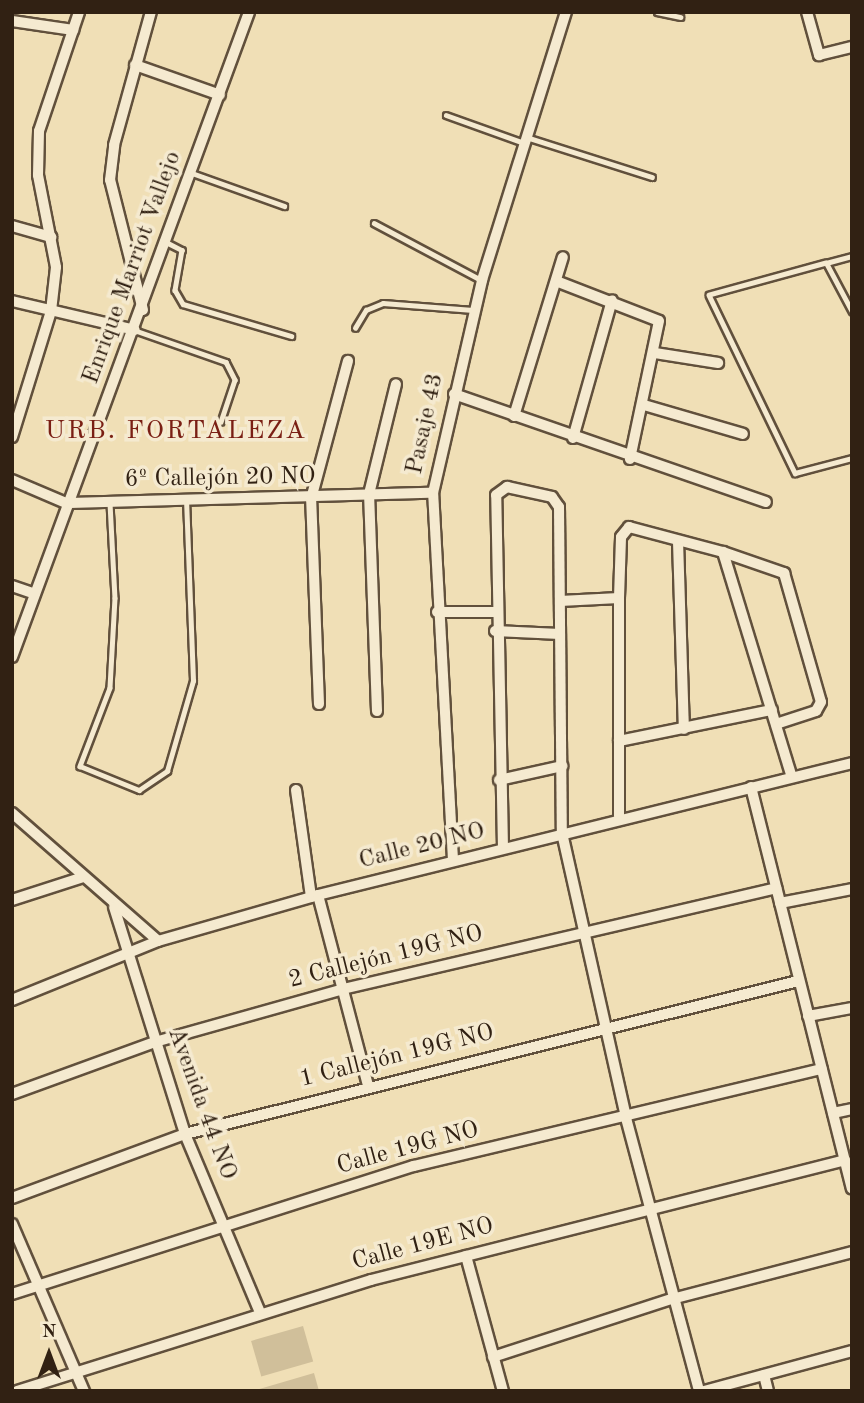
<!DOCTYPE html>
<html>
<head>
<meta charset="utf-8">
<style>
  body { margin:0 }
  #map { position:relative; width:864px; height:1403px; overflow:hidden; background:#f0dfb6; font-family:"Old Standard TT",serif }
  div>[style] { position:absolute }
  [style*='--x'] { left:calc(var(--x)*1px); top:calc(var(--y)*1px); width:calc(var(--w)*1px); rotate:calc(var(--a)*1deg) }
  .green>* { inset:0; background:#d0bf9a; transform-origin:0 0 }
  .roads { filter:drop-shadow(2px 0 #61503c) drop-shadow(-2px 0 #61503c) drop-shadow(0 2px #61503c) drop-shadow(0 -2px #61503c) }
  .service>* { height:4.5px; margin:-2.25px; padding:0 2.25px; transform-origin:2.25px; border-radius:2.25px; background:#f5ead0 }
  .minor>* { height:10px; margin:-5px; padding:0 5px; transform-origin:5px; border-radius:5px; background:#f5ead0 }
  span { translate:-50% -50%; white-space:nowrap; text-align:center; line-height:1.15; -webkit-text-stroke:7px #f5ead0; paint-order:stroke }
  .street-label { font-size:24px; color:#312113 }
  .neighbourhood-label { font-size:26px; color:#7a1f14; letter-spacing:2px }
  .frame { position:absolute; inset:0; border:14px solid #312113; pointer-events:none }
  .north { position:absolute; left:14px; top:1319px; width:70px; height:70px; -webkit-text-stroke:5px #f5ead0; paint-order:stroke; rotate:0deg; font-size:19px; font-weight:700; line-height:28px; text-align:center; color:#312113 }
  .north::after { content:''; display:block; margin:auto; width:24px; height:32px; background:#312113; clip-path:polygon(50% 0,100% 100%,50% 72%,0 100%) }
</style>
</head>
<body>
<div id="map">
  <div class="green">
    <div style="left:303px;top:1326px;width:37px;height:54px;rotate:74deg"></div>
    <div style="clip-path:polygon(314px 1373px,319px 1391px,256px 1391px,256px 1390px)"></div>
  </div>
  <div class="roads">
    <div class="service">
      <div style="--x:657;--y:12;--w:24;--a:12"></div>
      <div style="--x:446;--y:115;--w:83;--a:19.7"></div>
      <div style="--x:529;--y:138;--w:129;--a:17.6"></div>
      <div style="--x:192;--y:173;--w:98;--a:19.7"></div>
      <div style="--x:374;--y:223;--w:121;--a:28"></div>
      <div style="--x:166;--y:242;--w:18;--a:27"></div>
      <div style="--x:182;--y:250;--w:41;--a:99.9"></div>
      <div style="--x:175;--y:290;--w:16;--a:60"></div>
      <div style="--x:183;--y:304;--w:113;--a:16.5"></div>
      <div style="--x:826;--y:263;--w:27;--a:-15"></div>
      <div style="--x:852;--y:312;--w:55;--a:-118"></div>
      <div style="--x:826;--y:263;--w:121;--a:164.7"></div>
      <div style="--x:709;--y:295;--w:198;--a:64.2"></div>
      <div style="--x:795;--y:473;--w:59;--a:-14.7"></div>
      <div style="--x:355;--y:328;--w:21;--a:-59"></div>
      <div style="--x:366;--y:310;--w:18;--a:-22"></div>
      <div style="--x:383;--y:303;--w:90;--a:4.4"></div>
      <div style="--x:137;--y:331;--w:94;--a:19.2"></div>
      <div style="--x:226;--y:362;--w:20;--a:63"></div>
      <div style="--x:235;--y:380;--w:44;--a:108.4"></div>
      <div style="--x:110;--y:503;--w:95;--a:87"></div>
      <div style="--x:115;--y:598;--w:90;--a:93.2"></div>
      <div style="--x:110;--y:688;--w:84;--a:111"></div>
      <div style="--x:80;--y:766;--w:64;--a:22.1"></div>
      <div style="--x:139;--y:790;--w:34;--a:-34"></div>
      <div style="--x:167;--y:771;--w:94;--a:-73.9"></div>
      <div style="--x:193;--y:681;--w:181;--a:-92.2"></div>
    </div>
    <div class="minor">
      <div style="--x:807;--y:12;--w:45;--a:74.4"></div>
      <div style="--x:819;--y:55;--w:34;--a:-14"></div>
      <div style="--x:12;--y:21;--w:62;--a:8.4"></div>
      <div style="--x:135;--y:65;--w:90;--a:19.4"></div>
      <div style="--x:12;--y:226;--w:41;--a:15.8"></div>
      <div style="--x:556;--y:281;--w:110;--a:21.2"></div>
      <div style="--x:659;--y:321;--w:141;--a:101.9"></div>
      <div style="--x:12;--y:301;--w:126;--a:13.3"></div>
      <div style="--x:143;--y:310;--w:134;--a:-104.2"></div>
      <div style="--x:110;--y:180;--w:35;--a:-83"></div>
      <div style="--x:114;--y:145;--w:138;--a:-74.5"></div>
      <div style="--x:655;--y:353;--w:64;--a:9"></div>
      <div style="--x:454;--y:394;--w:330;--a:19.1"></div>
      <div style="--x:644;--y:405;--w:103;--a:16.3"></div>
      <div style="--x:514;--y:416;--w:166;--a:-72.9"></div>
      <div style="--x:12;--y:437;--w:132;--a:-72.8"></div>
      <div style="--x:51;--y:311;--w:44;--a:-83.5"></div>
      <div style="--x:56;--y:267;--w:94;--a:-101.1"></div>
      <div style="--x:38;--y:175;--w:44;--a:-88.7"></div>
      <div style="--x:39;--y:131;--w:126;--a:-71.4"></div>
      <div style="--x:573;--y:438;--w:143;--a:-74.2"></div>
      <div style="--x:12;--y:480;--w:59;--a:23.1"></div>
      <div style="--x:66;--y:503;--w:367;--a:-1.6"></div>
      <div style="--x:678;--y:541;--w:188;--a:88.2"></div>
      <div style="--x:723;--y:552;--w:65;--a:19"></div>
      <div style="--x:784;--y:573;--w:134;--a:74"></div>
      <div style="--x:821;--y:702;--w:10;--a:119"></div>
      <div style="--x:816;--y:711;--w:42;--a:162"></div>
      <div style="--x:12;--y:586;--w:24;--a:19"></div>
      <div style="--x:560;--y:601;--w:59;--a:-2.9"></div>
      <div style="--x:437;--y:612;--w:60;--a:0"></div>
      <div style="--x:495;--y:631;--w:65;--a:2.6"></div>
      <div style="--x:12;--y:657;--w:687;--a:-69.82"></div>
      <div style="--x:319;--y:704;--w:205;--a:-92.2"></div>
      <div style="--x:311;--y:499;--w:143;--a:-75"></div>
      <div style="--x:377;--y:711;--w:217;--a:-92.1"></div>
      <div style="--x:369;--y:494;--w:113;--a:-76.2"></div>
      <div style="--x:619;--y:741;--w:156;--a:-11.5"></div>
      <div style="--x:499;--y:780;--w:65;--a:-12.5"></div>
      <div style="--x:751;--y:787;--w:414;--a:75.9"></div>
      <div style="--x:296;--y:790;--w:108;--a:82"></div>
      <div style="--x:12;--y:813;--w:194;--a:41.2"></div>
      <div style="--x:619;--y:816;--w:218;--a:-90"></div>
      <div style="--x:619;--y:598;--w:61;--a:-88.1"></div>
      <div style="--x:621;--y:537;--w:13;--a:-51"></div>
      <div style="--x:629;--y:527;--w:97;--a:14.9"></div>
      <div style="--x:723;--y:552;--w:233;--a:73"></div>
      <div style="--x:503;--y:848;--w:353;--a:-91.1"></div>
      <div style="--x:496;--y:495;--w:14;--a:-36"></div>
      <div style="--x:507;--y:487;--w:46;--a:12.5"></div>
      <div style="--x:552;--y:497;--w:12;--a:55"></div>
      <div style="--x:559;--y:507;--w:326;--a:89.5"></div>
      <div style="--x:562;--y:833;--w:292;--a:77.3"></div>
      <div style="--x:626;--y:1118;--w:283;--a:75"></div>
      <div style="--x:453;--y:860;--w:368;--a:-93.1"></div>
      <div style="--x:433;--y:493;--w:219;--a:-77"></div>
      <div style="--x:482;--y:280;--w:281;--a:-72.6"></div>
      <div style="--x:318;--y:895;--w:196;--a:75.3"></div>
      <div style="--x:12;--y:900;--w:75;--a:-17.9"></div>
      <div style="--x:780;--y:903;--w:73;--a:-11"></div>
      <div style="--x:114;--y:907;--w:238;--a:72.6"></div>
      <div style="--x:185;--y:1134;--w:193;--a:67.2"></div>
      <div style="--x:12;--y:1000;--w:157;--a:-22"></div>
      <div style="--x:158;--y:941;--w:166;--a:-16"></div>
      <div style="--x:318;--y:895;--w:550;--a:-13.88"></div>
      <div style="--x:808;--y:1016;--w:45;--a:-10.3"></div>
      <div style="--x:12;--y:1094;--w:152;--a:-20"></div>
      <div style="--x:155;--y:1042;--w:195;--a:-15.7"></div>
      <div style="--x:343;--y:989;--w:445;--a:-13.1"></div>
      <div style="--x:833;--y:1113;--w:19;--a:-12"></div>
      <div style="--x:12;--y:1198;--w:184;--a:-20.3"></div>
      <div style="--x:185;--y:1134;--w:632;--a:-14.01"></div>
      <div style="--x:12;--y:1224;--w:182;--a:66.7"></div>
      <div style="--x:466;--y:1256;--w:140;--a:74.7"></div>
      <div style="--x:12;--y:1294;--w:422;--a:-17.7"></div>
      <div style="--x:414;--y:1166;--w:419;--a:-13.4"></div>
      <div style="--x:493;--y:1357;--w:188;--a:-18"></div>
      <div style="--x:672;--y:1299;--w:186;--a:-14.6"></div>
      <div style="--x:764;--y:1375;--w:16;--a:76"></div>
      <div style="--x:17;--y:1391;--w:371;--a:-17.4"></div>
      <div style="--x:371;--y:1280;--w:489;--a:-14.2"></div>
      <div style="--x:704;--y:1391;--w:153;--a:-15.1"></div>
    </div>
  </div>
  <div class="street-label">
    <span style="left:133px;top:268px;rotate:-70deg">Enrique Marriot Vallejo</span>
    <span style="left:426px;top:424px;rotate:-78deg">Pasaje 43</span>
    <span style="left:220px;top:479px;rotate:-1deg">6º Callejón 20 NO</span>
    <span style="left:422px;top:847px;rotate:-14deg">Calle 20 NO</span>
    <span style="left:386px;top:958px;rotate:-14deg">2 Callejón 19G NO</span>
    <span style="left:397px;top:1057px;rotate:-14deg">1 Callejón 19G NO</span>
    <span style="left:201px;top:1104px;rotate:70deg">Avenida 44 NO</span>
    <span style="left:408px;top:1149px;rotate:-15deg">Calle 19G NO</span>
    <span style="left:423px;top:1245px;rotate:-15deg">Calle 19E NO</span>
  </div>
  <div class="neighbourhood-label">
    <span style="left:176px;top:432px">URB. FORTALEZA</span>
  </div>
  <div class="frame"></div>
  <div class="north">N</div>
</div>
</body>
</html>
